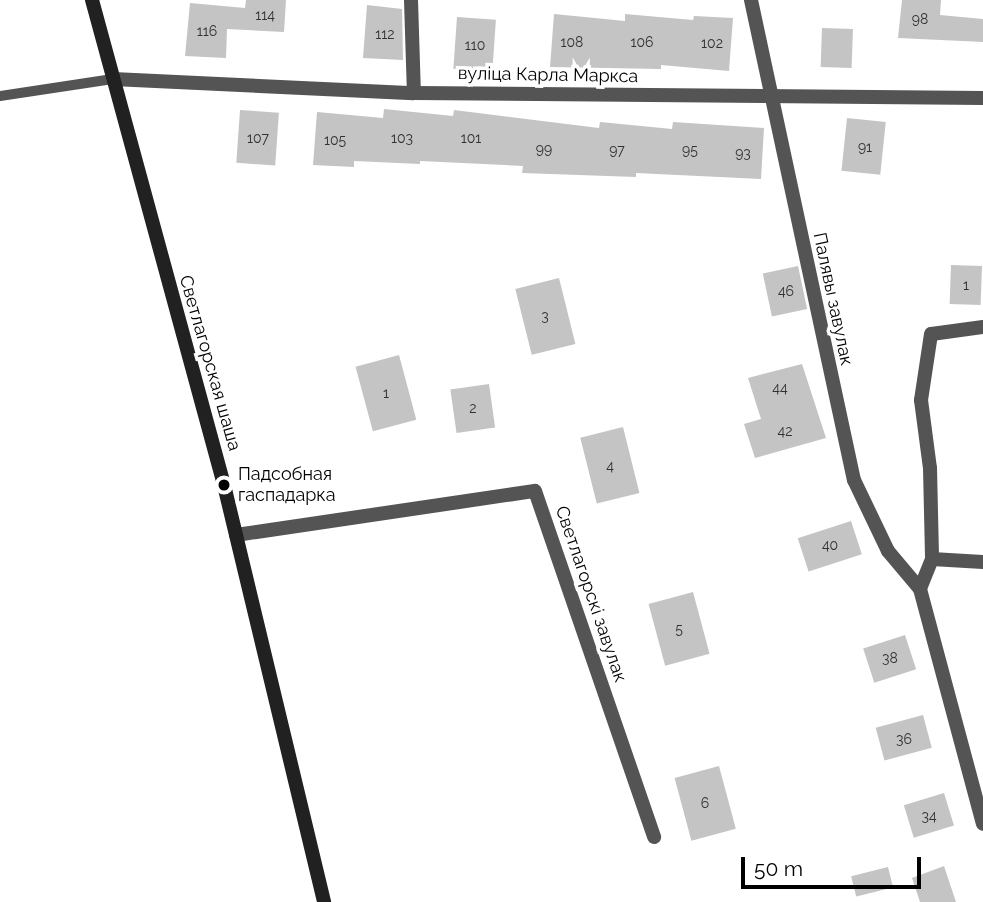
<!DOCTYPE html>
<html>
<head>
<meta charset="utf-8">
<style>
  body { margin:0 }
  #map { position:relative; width:983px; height:902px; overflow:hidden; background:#fff; font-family:Raleway,sans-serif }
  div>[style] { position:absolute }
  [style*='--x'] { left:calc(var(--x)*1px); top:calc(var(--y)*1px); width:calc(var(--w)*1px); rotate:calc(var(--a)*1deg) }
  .building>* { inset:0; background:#c4c4c4; transform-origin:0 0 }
  .lane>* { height:10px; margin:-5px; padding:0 5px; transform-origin:5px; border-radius:5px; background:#545454 }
  .street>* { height:14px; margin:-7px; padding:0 7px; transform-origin:7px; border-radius:7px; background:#545454 }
  .secondary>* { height:14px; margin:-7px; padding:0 7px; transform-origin:7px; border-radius:7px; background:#212121 }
  .dots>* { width:19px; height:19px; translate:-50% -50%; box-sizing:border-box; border:4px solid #fff; border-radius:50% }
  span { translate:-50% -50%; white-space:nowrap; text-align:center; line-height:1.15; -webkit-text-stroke:7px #fff; paint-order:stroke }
  .number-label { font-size:14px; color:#313131 }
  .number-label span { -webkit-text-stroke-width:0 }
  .street-label { font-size:18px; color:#000 }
  .poi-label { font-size:18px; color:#000 }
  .left { translate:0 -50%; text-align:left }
  .scale { position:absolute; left:741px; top:857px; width:180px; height:32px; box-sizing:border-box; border:4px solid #000; border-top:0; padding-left:9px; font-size:21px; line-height:24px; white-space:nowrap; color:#000; -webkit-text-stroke:5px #fff; paint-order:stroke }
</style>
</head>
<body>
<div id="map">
  <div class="building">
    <div style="clip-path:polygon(246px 0,286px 0,284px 32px,227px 29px,226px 58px,185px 56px,190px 3px,245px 8px)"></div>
    <div style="clip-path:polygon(902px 0,941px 0,940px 15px,983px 19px,983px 42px,898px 38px)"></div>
    <div style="clip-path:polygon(367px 5px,402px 9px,403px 60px,363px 58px)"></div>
    <div style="clip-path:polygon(554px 14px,625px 21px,625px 14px,693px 20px,694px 16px,733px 18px,729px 71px,661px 65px,661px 69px,550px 67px)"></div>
    <div style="left:457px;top:17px;width:39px;height:52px;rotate:4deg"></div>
    <div style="left:822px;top:28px;width:31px;height:39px;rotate:2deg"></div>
    <div style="clip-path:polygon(384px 109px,453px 116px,454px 110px,599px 128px,600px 122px,672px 129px,673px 122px,764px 128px,761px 179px,636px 173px,636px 177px,522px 173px,523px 166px,420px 161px,420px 164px,354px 161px,354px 167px,313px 165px,317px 112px,383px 118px)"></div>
    <div style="left:240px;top:110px;width:39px;height:53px;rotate:4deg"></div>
    <div style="left:847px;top:118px;width:39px;height:53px;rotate:6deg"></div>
    <div style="left:951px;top:265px;width:31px;height:39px;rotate:2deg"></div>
    <div style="left:798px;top:266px;width:44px;height:36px;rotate:78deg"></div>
    <div style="left:559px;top:278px;width:68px;height:45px;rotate:76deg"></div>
    <div style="left:399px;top:355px;width:67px;height:45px;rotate:75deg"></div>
    <div style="clip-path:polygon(802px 364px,826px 438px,755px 458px,744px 424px,761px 419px,748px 378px)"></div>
    <div style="left:489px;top:384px;width:44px;height:39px;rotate:82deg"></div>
    <div style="left:623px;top:427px;width:68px;height:44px;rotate:76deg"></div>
    <div style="left:851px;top:521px;width:35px;height:56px;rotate:72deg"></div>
    <div style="left:693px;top:592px;width:64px;height:46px;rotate:75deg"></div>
    <div style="left:905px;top:635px;width:36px;height:44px;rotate:72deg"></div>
    <div style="left:923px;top:715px;width:34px;height:49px;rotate:75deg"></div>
    <div style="left:719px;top:766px;width:65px;height:46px;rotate:75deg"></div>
    <div style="left:944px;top:793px;width:34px;height:42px;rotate:73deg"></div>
    <div style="clip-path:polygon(944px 866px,956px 902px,920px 902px,912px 878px)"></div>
    <div style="left:888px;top:867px;width:21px;height:38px;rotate:76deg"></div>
  </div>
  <div class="lane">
    <div style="--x:0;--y:96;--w:114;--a:-8.6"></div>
  </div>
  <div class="street">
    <div style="--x:411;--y:0;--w:93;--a:88.2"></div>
    <div style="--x:751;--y:0;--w:491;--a:77.9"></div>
    <div style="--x:854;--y:480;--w:79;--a:64.4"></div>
    <div style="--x:888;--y:551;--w:50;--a:49.9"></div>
    <div style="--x:113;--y:79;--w:301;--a:2.7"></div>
    <div style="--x:414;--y:93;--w:569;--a:0.5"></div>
    <div style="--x:983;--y:327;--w:52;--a:172.3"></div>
    <div style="--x:931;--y:334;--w:67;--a:98.6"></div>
    <div style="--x:921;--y:400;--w:69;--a:82.5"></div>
    <div style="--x:930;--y:468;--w:91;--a:88.7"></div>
    <div style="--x:932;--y:559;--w:51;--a:3.4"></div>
    <div style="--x:236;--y:535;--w:302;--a:-8.4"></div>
    <div style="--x:535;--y:491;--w:366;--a:71"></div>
    <div style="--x:932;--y:559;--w:32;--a:112"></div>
    <div style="--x:920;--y:589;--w:243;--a:75"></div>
  </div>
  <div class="secondary">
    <div style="--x:92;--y:0;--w:503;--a:74.77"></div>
    <div style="--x:224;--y:485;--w:429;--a:76.5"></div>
  </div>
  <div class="dots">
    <div style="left:224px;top:485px;background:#000"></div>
  </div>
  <div class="number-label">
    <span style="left:265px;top:15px">114</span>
    <span style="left:920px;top:19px">98</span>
    <span style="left:207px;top:31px">116</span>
    <span style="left:385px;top:34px">112</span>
    <span style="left:572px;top:42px">108</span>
    <span style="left:642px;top:42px">106</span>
    <span style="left:712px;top:43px">102</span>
    <span style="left:475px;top:45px">110</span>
    <span style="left:258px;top:138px">107</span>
    <span style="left:402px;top:138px">103</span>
    <span style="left:471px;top:138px">101</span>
    <span style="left:335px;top:140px">105</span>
    <span style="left:865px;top:147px">91</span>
    <span style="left:544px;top:149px">99</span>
    <span style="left:617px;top:150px">97</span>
    <span style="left:690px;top:150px">95</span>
    <span style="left:743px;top:153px">93</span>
    <span style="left:966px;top:285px">1</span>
    <span style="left:786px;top:291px">46</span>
    <span style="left:545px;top:316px">3</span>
    <span style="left:780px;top:388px">44</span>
    <span style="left:386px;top:393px">1</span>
    <span style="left:473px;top:408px">2</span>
    <span style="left:785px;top:431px">42</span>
    <span style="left:610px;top:466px">4</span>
    <span style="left:830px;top:545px">40</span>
    <span style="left:679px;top:629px">5</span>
    <span style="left:890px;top:658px">38</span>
    <span style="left:904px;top:739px">36</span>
    <span style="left:705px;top:803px">6</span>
    <span style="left:929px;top:816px">34</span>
  </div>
  <div class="street-label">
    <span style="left:548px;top:75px;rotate:1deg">вуліца Карла Маркса</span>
    <span style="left:833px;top:299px;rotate:78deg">Палявы завулак</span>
    <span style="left:210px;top:363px;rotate:74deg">Светлагорская шаша</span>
    <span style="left:591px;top:594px;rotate:71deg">Светлагорскі завулак</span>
  </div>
  <div class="poi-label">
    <span class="left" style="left:238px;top:485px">Падсобная<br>гаспадарка</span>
  </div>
  <div class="scale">50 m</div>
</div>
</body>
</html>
